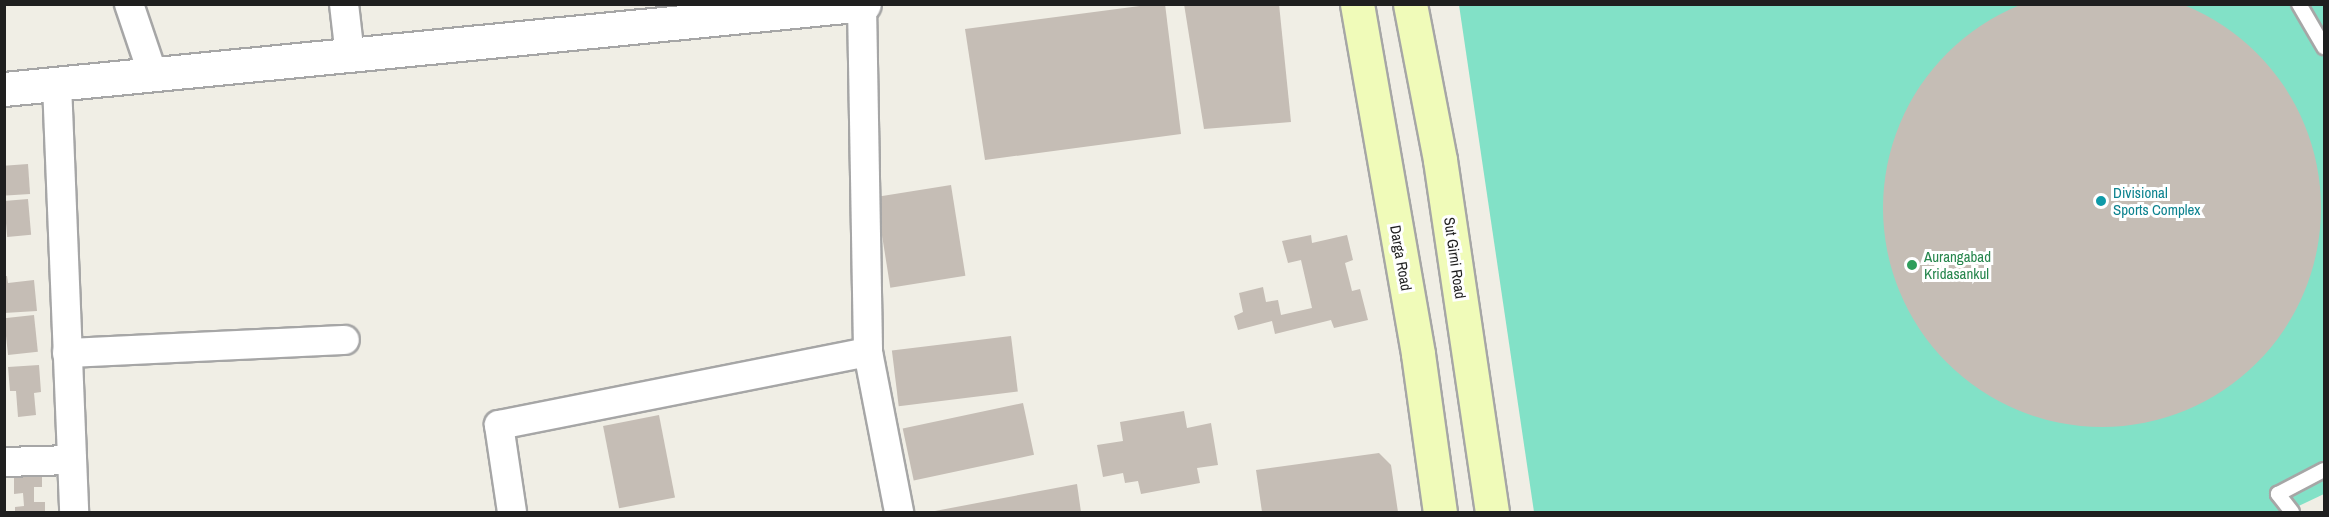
<!DOCTYPE html>
<html>
<head>
<meta charset="utf-8">
<style>
  body { margin:0 }
  #map { position:relative; width:2329px; height:517px; overflow:hidden; background:#f0eee5; font-family:"Archivo Narrow",sans-serif }
  div>[style] { position:absolute }
  [style*='--x'] { left:calc(var(--x)*1px); top:calc(var(--y)*1px); width:calc(var(--w)*1px); rotate:calc(var(--a)*1deg) }
  .pitch>* { inset:0; background:#82e1c7 }
  .building>* { inset:0; background:#c5bdb5; transform-origin:0 0 }
  .round { border-radius:50% }
  .roads { filter:drop-shadow(2px 0 #a6a6a6) drop-shadow(-2px 0 #a6a6a6) drop-shadow(0 2px #a6a6a6) drop-shadow(0 -2px #a6a6a6) }
  .service>* { height:14px; margin:-7px; padding:0 7px; transform-origin:7px; border-radius:7px; background:#fff }
  .minor>* { height:28px; margin:-14px; padding:0 14px; transform-origin:14px; border-radius:14px; background:#fff }
  .tertiary>* { height:33px; margin:-16.5px; padding:0 16.5px; transform-origin:16.5px; border-radius:16.5px; background:#fff }
  .secondary>* { height:33px; margin:-16.5px; padding:0 16.5px; transform-origin:16.5px; border-radius:16.5px; background:#f0fbb9 }
  .dots>* { width:16px; height:16px; translate:-50% -50%; box-sizing:border-box; border:3px solid #fff; border-radius:50% }
  span { translate:-50% -50%; white-space:nowrap; text-align:center; line-height:1.15; -webkit-text-stroke:6px #fff; paint-order:stroke }
  .culture-label { font-size:15px; color:#0d838f }
  .left { translate:0 -50%; text-align:left }
  .leisure-label { font-size:15px; color:#27864d }
  .street-label { font-size:15px; color:#1f1f1f }
  .frame { position:absolute; inset:0; border:6px solid #1f1f1f; pointer-events:none }
</style>
</head>
<body>
<div id="map">
  <div class="pitch">
    <div style="clip-path:polygon(1459px 5px,2324px 5px,2324px 494px,2286px 512px,1534px 512px)"></div>
  </div>
  <div class="building">
    <div class="round" style="left:1883px;top:-11px;width:438px;height:438px"></div>
    <div style="clip-path:polygon(1155px 4px,1165px 4px,1181px 134px,985px 160px,965px 29px)"></div>
    <div style="clip-path:polygon(1184px 4px,1279px 4px,1291px 122px,1204px 129px)"></div>
    <div style="left:28px;top:164px;width:30px;height:24px;rotate:86deg"></div>
    <div style="left:951px;top:185px;width:92px;height:76px;rotate:81deg"></div>
    <div style="left:28px;top:199px;width:36px;height:24px;rotate:85deg"></div>
    <div style="clip-path:polygon(1311px 235px,1312px 243px,1347px 235px,1353px 260px,1345px 263px,1352px 291px,1360px 289px,1368px 320px,1334px 328px,1331px 320px,1275px 334px,1272px 321px,1238px 330px,1234px 316px,1243px 312px,1239px 293px,1263px 287px,1266px 302px,1278px 300px,1281px 315px,1312px 308px,1301px 260px,1288px 263px,1282px 241px)"></div>
    <div style="clip-path:polygon(4px 276px,7px 276px,8px 283px,34px 280px,37px 311px,4px 313px)"></div>
    <div style="left:34px;top:315px;width:37px;height:30px;rotate:84deg"></div>
    <div style="left:1011px;top:336px;width:56px;height:120px;rotate:83deg"></div>
    <div style="clip-path:polygon(39px 365px,41px 392px,34px 393px,36px 415px,18px 417px,16px 391px,10px 391px,8px 367px)"></div>
    <div style="left:1023px;top:403px;width:53px;height:123px;rotate:78deg"></div>
    <div style="clip-path:polygon(1184px 411px,1187px 428px,1211px 423px,1218px 465px,1197px 468px,1200px 483px,1141px 494px,1138px 481px,1125px 483px,1123px 473px,1103px 477px,1097px 445px,1123px 441px,1120px 422px)"></div>
    <div style="left:659px;top:415px;width:84px;height:57px;rotate:79deg"></div>
    <div style="clip-path:polygon(1379px 453px,1391px 465px,1398px 512px,1262px 512px,1256px 470px)"></div>
    <div style="clip-path:polygon(42px 472px,42px 487px,34px 487px,34px 502px,45px 502px,45px 512px,15px 512px,15px 507px,24px 506px,23px 493px,14px 494px,14px 473px)"></div>
    <div style="clip-path:polygon(1077px 484px,1081px 512px,935px 512px,935px 511px)"></div>
  </div>
  <div class="roads">
    <div class="service">
      <div style="--x:2299;--y:4;--w:50;--a:59.8"></div>
      <div style="--x:2292;--y:512;--w:23;--a:-128"></div>
      <div style="--x:2278;--y:494;--w:52;--a:-27.6"></div>
    </div>
    <div class="minor">
      <div style="--x:129;--y:4;--w:75;--a:71.3"></div>
      <div style="--x:344;--y:4;--w:52;--a:83.4"></div>
      <div style="--x:862;--y:5;--w:347;--a:89"></div>
      <div style="--x:868;--y:352;--w:163;--a:79"></div>
      <div style="--x:57;--y:84;--w:428;--a:87.7"></div>
      <div style="--x:67;--y:353;--w:278;--a:-2.7"></div>
      <div style="--x:4;--y:462;--w:68;--a:-1.7"></div>
      <div style="--x:512;--y:512;--w:88;--a:-98.5"></div>
      <div style="--x:499;--y:425;--w:376;--a:-11.2"></div>
    </div>
    <div class="tertiary">
      <div style="--x:4;--y:89;--w:864;--a:-5.64"></div>
    </div>
    <div class="secondary">
      <div style="--x:1357;--y:4;--w:355;--a:80.1"></div>
      <div style="--x:1418;--y:354;--w:160;--a:82.1"></div>
      <div style="--x:1410;--y:4;--w:159;--a:79.1"></div>
      <div style="--x:1440;--y:160;--w:356;--a:81.6"></div>
    </div>
  </div>
  <div class="dots">
    <div style="left:2101px;top:201px;background:#0f9aa8"></div>
    <div style="left:1912px;top:265px;background:#2e9e5b"></div>
  </div>
  <div class="culture-label">
    <span class="left" style="left:2113px;top:201px">Divisional<br>Sports Complex</span>
  </div>
  <div class="leisure-label">
    <span class="left" style="left:1924px;top:265px">Aurangabad<br>Kridasankul</span>
  </div>
  <div class="street-label">
    <span style="left:1401px;top:258px;rotate:80deg">Darga Road</span>
    <span style="left:1455px;top:258px;rotate:82deg">Sut Girni Road</span>
  </div>
  <div class="frame"></div>
</div>
</body>
</html>
